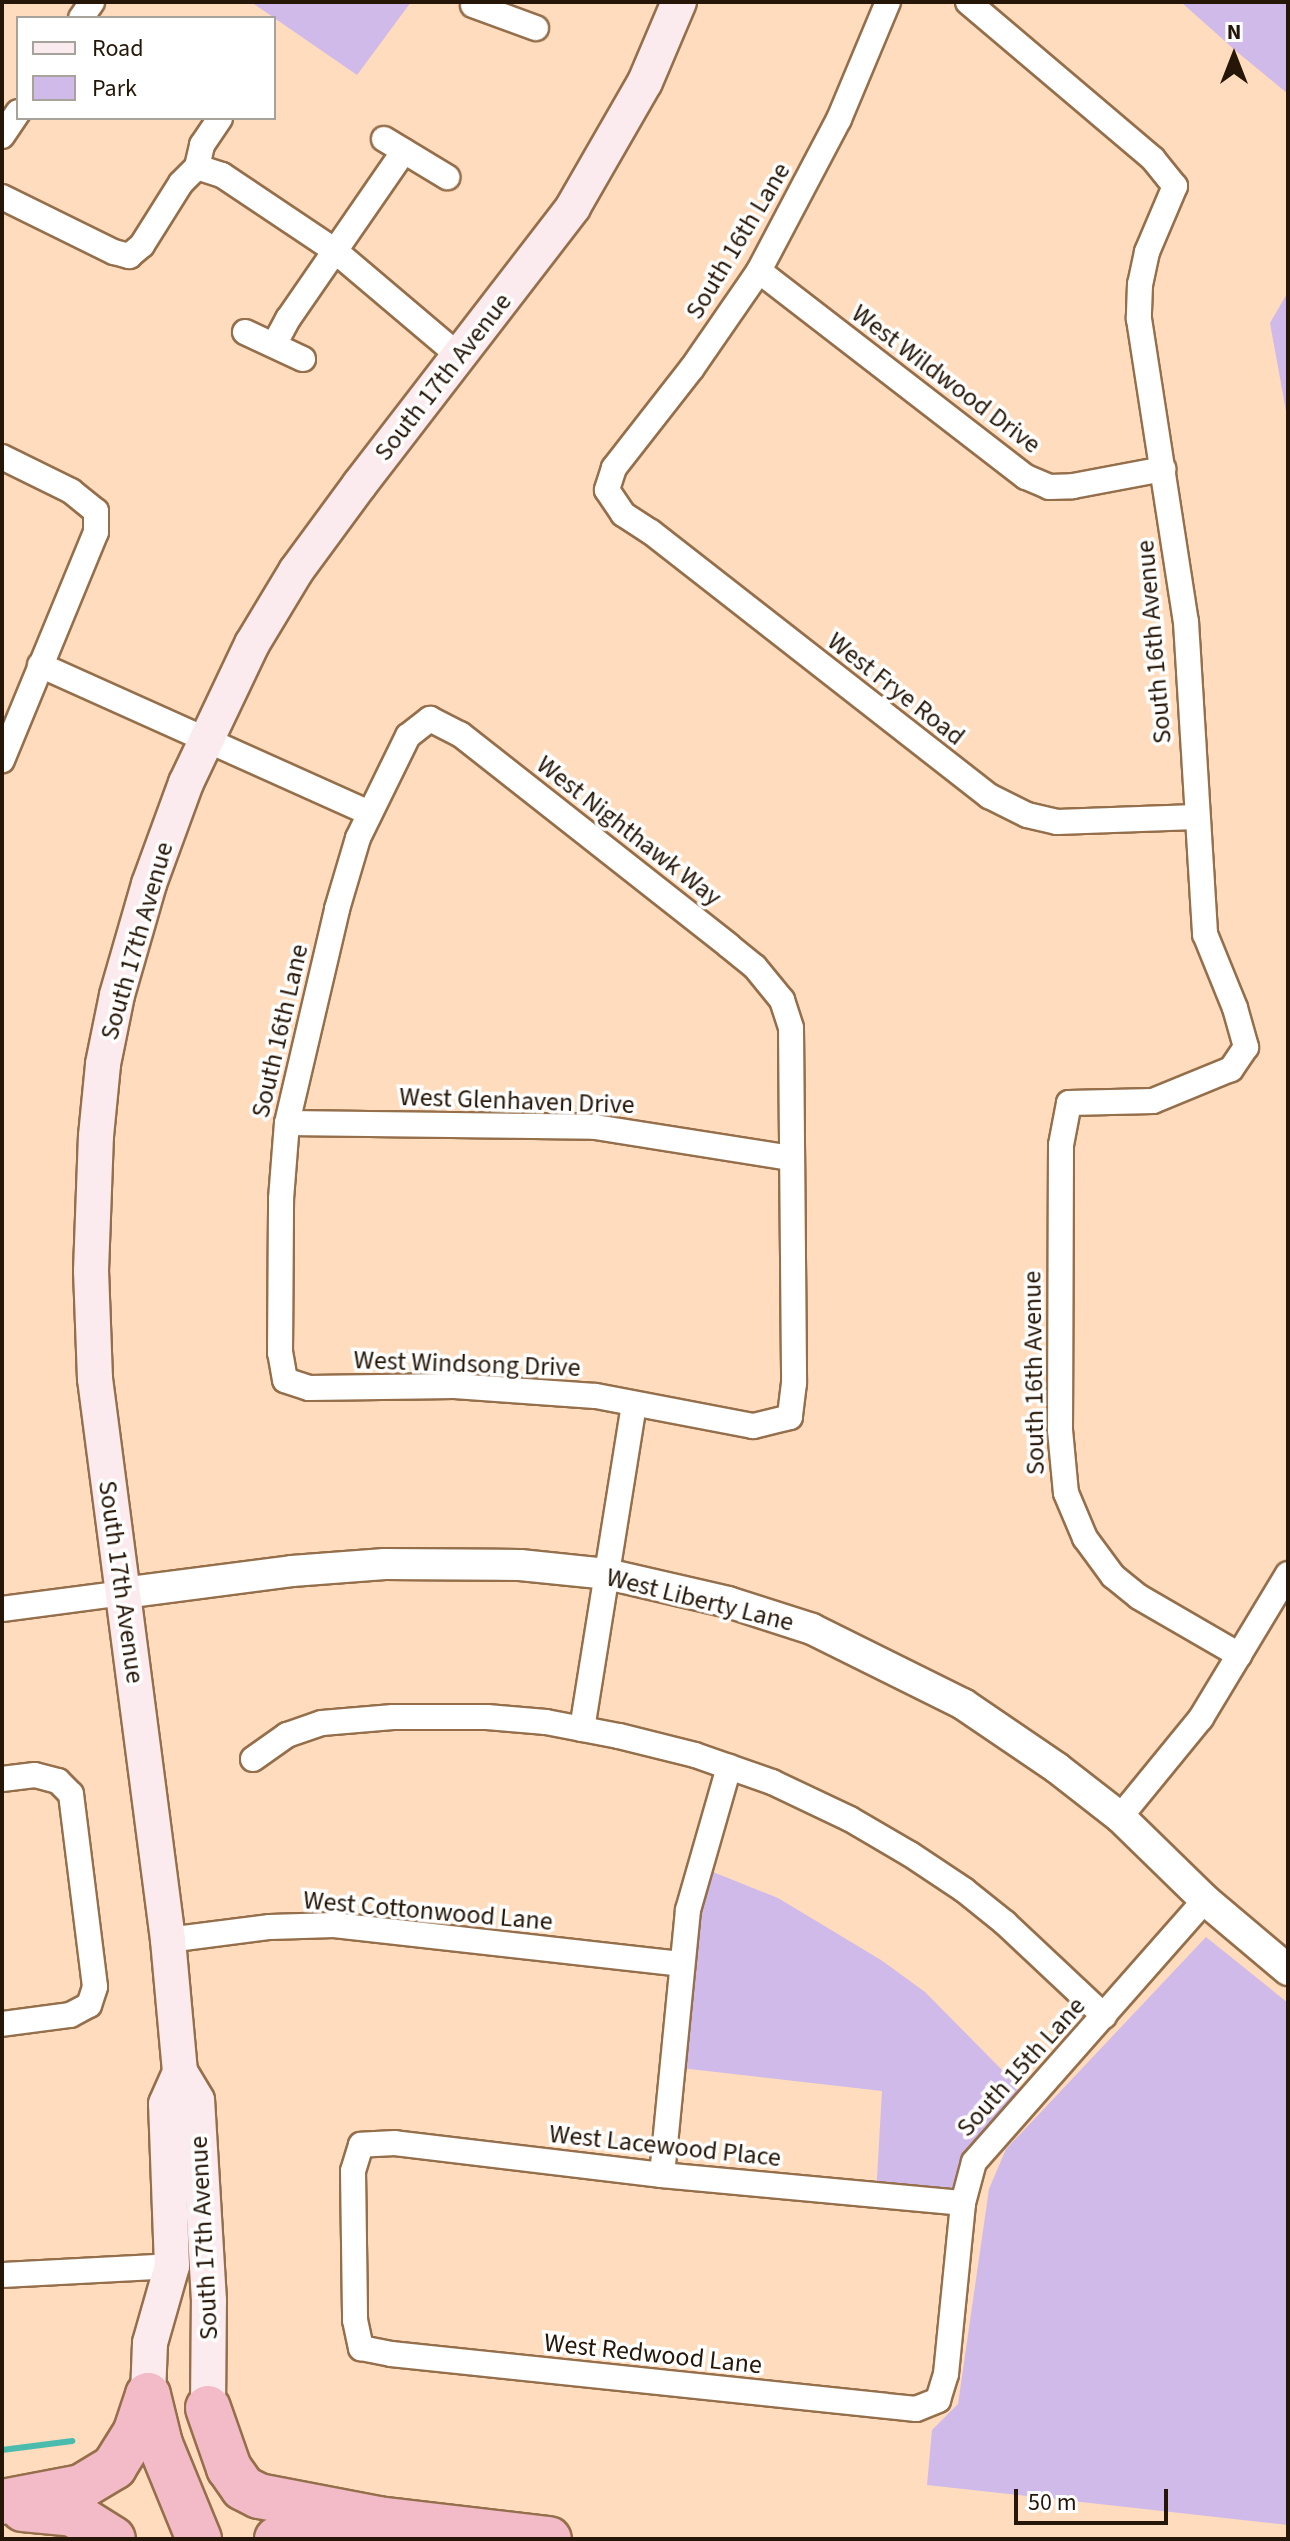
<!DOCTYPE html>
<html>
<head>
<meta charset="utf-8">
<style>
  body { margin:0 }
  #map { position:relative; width:1290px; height:2541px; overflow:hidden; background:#fedcbd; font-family:"Source Sans 3",sans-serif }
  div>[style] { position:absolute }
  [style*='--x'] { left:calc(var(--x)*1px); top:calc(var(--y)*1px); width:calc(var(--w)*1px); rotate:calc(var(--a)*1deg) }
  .green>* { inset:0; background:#cfbaea }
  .stream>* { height:6px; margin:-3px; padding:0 3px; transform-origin:3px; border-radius:3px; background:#49bcae }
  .roads { filter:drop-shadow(2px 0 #956f4b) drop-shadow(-2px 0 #956f4b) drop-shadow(0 2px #956f4b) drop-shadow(0 -2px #956f4b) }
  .minor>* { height:24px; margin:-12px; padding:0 12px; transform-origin:12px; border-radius:12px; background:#fff }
  .tertiary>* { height:30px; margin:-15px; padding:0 15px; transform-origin:15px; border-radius:15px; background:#fff }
  .secondary>* { height:34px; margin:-17px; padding:0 17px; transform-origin:17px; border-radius:17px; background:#fbebee }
  .motorway>* { height:44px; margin:-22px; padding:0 22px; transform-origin:22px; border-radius:22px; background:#f2bbc7 }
  span { translate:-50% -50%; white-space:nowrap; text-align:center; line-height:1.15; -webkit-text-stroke:7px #fff; paint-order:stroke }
  .street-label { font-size:26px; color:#251607 }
  .frame { position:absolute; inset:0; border:4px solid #251607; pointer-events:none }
  .legend { position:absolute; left:16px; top:16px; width:260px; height:104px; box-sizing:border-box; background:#fff; border:2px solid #a8a29c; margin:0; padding:10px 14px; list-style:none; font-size:24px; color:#251607 }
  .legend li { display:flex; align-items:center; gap:16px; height:40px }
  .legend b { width:40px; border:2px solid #a8a29c }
  .north { position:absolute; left:1194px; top:16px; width:80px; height:80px; -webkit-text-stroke:6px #fff; paint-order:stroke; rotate:0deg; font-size:22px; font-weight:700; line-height:32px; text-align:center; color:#251607 }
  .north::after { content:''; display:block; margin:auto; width:28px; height:36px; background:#251607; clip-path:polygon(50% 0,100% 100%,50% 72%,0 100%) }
  .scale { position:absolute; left:1014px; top:2489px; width:154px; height:36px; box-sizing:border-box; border:4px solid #251607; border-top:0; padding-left:10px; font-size:24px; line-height:28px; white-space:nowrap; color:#251607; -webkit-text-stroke:6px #fff; paint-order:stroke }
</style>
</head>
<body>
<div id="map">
  <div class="green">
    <div style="clip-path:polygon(251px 2px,411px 2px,357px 75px)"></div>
    <div style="clip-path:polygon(1181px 2px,1288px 2px,1288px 94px,1236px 51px)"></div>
    <div style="clip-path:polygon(1288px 292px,1288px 422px,1270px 323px)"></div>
    <div style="clip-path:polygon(698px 1866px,778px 1898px,881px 1960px,925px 1992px,1007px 2075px,1026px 2100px,963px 2203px,876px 2195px,882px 2091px,672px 2067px)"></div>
    <div style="clip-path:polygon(1206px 1937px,1288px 2003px,1288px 2525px,927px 2485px,932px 2430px,958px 2404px,989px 2189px,1006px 2149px)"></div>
  </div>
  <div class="stream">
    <div style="--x:2;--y:2450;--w:71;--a:-7.3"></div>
  </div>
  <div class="roads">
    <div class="minor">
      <div style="--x:888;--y:2;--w:127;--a:112.7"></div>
      <div style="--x:839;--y:119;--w:172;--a:117.8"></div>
      <div style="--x:759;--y:271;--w:118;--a:124.6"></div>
      <div style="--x:692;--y:368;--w:127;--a:128"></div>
      <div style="--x:614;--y:468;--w:23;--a:108"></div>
      <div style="--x:607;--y:490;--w:29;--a:56"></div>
      <div style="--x:623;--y:514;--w:33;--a:33"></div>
      <div style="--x:651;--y:532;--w:429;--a:38"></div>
      <div style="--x:989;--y:796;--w:42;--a:26.6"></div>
      <div style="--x:1027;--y:815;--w:31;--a:13"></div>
      <div style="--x:1057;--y:822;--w:139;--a:-2.1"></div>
      <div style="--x:968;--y:2;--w:243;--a:40.3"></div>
      <div style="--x:1153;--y:159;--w:35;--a:51"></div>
      <div style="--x:1175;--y:186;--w:72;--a:113"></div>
      <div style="--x:1147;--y:252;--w:33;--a:102"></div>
      <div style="--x:1140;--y:284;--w:35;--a:92"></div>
      <div style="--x:1139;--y:319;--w:307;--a:81.2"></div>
      <div style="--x:1186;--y:622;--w:313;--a:86.5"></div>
      <div style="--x:1205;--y:934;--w:80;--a:67.9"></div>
      <div style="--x:1235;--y:1008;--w:41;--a:74.2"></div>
      <div style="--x:1246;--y:1047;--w:27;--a:124"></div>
      <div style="--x:1231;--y:1069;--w:84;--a:157.7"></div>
      <div style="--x:1153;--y:1101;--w:84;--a:178.6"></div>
      <div style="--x:1069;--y:1103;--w:43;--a:100.8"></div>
      <div style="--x:1061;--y:1145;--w:285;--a:90.2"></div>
      <div style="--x:1060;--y:1430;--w:63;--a:84.6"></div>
      <div style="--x:1066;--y:1493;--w:49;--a:67.1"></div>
      <div style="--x:1085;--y:1538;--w:47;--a:53.6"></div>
      <div style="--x:1113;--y:1576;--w:33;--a:39"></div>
      <div style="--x:1139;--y:1597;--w:116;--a:30.1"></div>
      <div style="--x:473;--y:5;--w:67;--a:20.1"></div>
      <div style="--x:81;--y:18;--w:19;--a:-55"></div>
      <div style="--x:2;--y:136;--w:29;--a:-56"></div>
      <div style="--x:384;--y:139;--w:74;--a:31.1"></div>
      <div style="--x:197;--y:167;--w:26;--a:18"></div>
      <div style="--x:222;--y:175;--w:135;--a:33.8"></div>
      <div style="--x:334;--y:250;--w:165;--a:40.3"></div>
      <div style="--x:2;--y:197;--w:125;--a:26.2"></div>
      <div style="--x:114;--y:252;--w:16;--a:15"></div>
      <div style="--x:129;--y:256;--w:17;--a:-40"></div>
      <div style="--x:142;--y:245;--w:73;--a:-57.8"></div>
      <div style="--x:181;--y:183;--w:23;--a:-45"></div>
      <div style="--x:197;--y:167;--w:23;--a:-77"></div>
      <div style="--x:202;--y:145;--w:32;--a:-56"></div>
      <div style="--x:759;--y:271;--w:337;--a:37.7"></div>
      <div style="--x:1026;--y:477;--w:25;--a:23"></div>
      <div style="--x:1049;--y:487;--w:24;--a:-2"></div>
      <div style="--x:1073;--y:486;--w:92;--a:-10.7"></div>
      <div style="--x:245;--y:332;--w:64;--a:25"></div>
      <div style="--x:274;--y:345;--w:30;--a:-62"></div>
      <div style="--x:288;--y:319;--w:204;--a:-55.4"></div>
      <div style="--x:2;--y:457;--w:77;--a:26.2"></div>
      <div style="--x:71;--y:491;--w:32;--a:39"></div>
      <div style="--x:96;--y:511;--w:21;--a:90"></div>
      <div style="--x:96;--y:532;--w:247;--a:112.4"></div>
      <div style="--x:40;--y:665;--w:361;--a:24.2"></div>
      <div style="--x:430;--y:719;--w:34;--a:27"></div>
      <div style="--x:460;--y:734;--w:342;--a:38.2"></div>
      <div style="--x:729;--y:946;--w:33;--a:39"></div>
      <div style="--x:755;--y:967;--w:43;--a:50.7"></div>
      <div style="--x:782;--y:1000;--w:29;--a:72"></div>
      <div style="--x:791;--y:1028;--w:355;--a:89.5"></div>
      <div style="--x:794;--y:1383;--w:34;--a:97"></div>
      <div style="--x:790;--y:1417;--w:38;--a:166"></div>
      <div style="--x:753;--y:1426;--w:161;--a:-169.2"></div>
      <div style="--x:595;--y:1396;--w:141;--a:-175.9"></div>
      <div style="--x:454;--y:1386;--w:145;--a:179.2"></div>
      <div style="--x:309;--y:1388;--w:25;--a:-162"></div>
      <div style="--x:285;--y:1380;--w:27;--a:-100"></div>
      <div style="--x:280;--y:1353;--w:154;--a:-89.6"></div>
      <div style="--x:281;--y:1199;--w:76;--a:-85.5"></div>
      <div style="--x:287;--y:1123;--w:220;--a:-76.8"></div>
      <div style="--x:337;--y:909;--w:74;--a:-73.5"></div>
      <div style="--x:358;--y:838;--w:114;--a:-63.9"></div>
      <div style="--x:408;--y:736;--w:28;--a:-38"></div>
      <div style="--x:287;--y:1123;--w:308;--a:0.7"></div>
      <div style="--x:595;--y:1127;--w:197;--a:9"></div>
      <div style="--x:2;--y:1609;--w:122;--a:-7.5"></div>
      <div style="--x:582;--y:1729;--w:329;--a:-80.9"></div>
      <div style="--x:253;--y:1759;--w:42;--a:-35.2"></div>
      <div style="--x:287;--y:1735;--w:37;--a:-19"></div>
      <div style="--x:322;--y:1723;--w:71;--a:-4.8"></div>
      <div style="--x:393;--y:1717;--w:94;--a:0"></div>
      <div style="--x:487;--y:1717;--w:59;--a:4.8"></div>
      <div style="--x:546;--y:1722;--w:74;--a:10.9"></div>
      <div style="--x:619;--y:1736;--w:78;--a:14"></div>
      <div style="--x:695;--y:1755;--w:82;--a:19.3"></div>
      <div style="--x:772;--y:1782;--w:86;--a:25.4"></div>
      <div style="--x:850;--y:1819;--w:69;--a:30.3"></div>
      <div style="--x:910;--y:1854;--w:65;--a:33.7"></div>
      <div style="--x:964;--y:1890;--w:53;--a:38.8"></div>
      <div style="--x:1005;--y:1923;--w:136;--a:43.2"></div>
      <div style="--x:2;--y:1779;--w:33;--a:-7"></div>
      <div style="--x:35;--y:1775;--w:24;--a:15"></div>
      <div style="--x:58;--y:1781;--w:18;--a:45"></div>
      <div style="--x:71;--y:1794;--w:194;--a:82.9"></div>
      <div style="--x:95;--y:1987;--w:19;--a:108"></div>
      <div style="--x:89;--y:2005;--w:21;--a:152"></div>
      <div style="--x:70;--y:2015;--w:69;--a:172.5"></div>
      <div style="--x:1120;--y:1817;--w:128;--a:-50.7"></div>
      <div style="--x:1201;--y:1718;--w:168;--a:-58.9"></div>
      <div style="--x:168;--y:1940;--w:103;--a:-7.3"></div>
      <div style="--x:270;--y:1927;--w:64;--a:-1.8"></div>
      <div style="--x:334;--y:1925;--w:350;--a:6.4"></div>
      <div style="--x:662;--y:2175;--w:266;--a:-84.4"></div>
      <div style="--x:688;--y:1910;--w:149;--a:-74"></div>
      <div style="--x:963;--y:2203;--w:302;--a:-174.7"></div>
      <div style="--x:662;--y:2175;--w:269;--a:-173.2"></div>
      <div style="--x:395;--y:2143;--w:34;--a:177"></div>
      <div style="--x:361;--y:2145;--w:27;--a:107"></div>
      <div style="--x:353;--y:2171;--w:149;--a:89.2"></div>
      <div style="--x:355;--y:2320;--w:29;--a:78"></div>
      <div style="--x:361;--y:2348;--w:31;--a:11"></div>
      <div style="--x:391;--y:2354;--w:528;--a:5.98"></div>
      <div style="--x:916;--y:2409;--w:24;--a:-22"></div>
      <div style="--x:938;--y:2400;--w:27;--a:-73"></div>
      <div style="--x:946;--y:2374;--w:172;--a:-84.3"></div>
      <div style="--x:963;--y:2203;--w:42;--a:-75"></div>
      <div style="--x:974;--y:2162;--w:349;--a:-48.6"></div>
      <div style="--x:2;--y:2275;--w:170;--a:-3"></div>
    </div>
    <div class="tertiary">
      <div style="--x:123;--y:1593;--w:170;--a:-7.4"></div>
      <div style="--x:292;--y:1571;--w:93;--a:-4.3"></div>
      <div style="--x:385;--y:1564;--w:135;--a:0.4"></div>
      <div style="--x:520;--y:1565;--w:87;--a:5.9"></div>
      <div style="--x:607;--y:1574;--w:124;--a:13"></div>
      <div style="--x:728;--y:1602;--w:88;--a:17.8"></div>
      <div style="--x:812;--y:1629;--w:169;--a:26.4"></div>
      <div style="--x:963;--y:1704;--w:114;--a:34.2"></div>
      <div style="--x:1057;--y:1768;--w:80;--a:37.9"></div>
      <div style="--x:1120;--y:1817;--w:119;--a:44.3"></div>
      <div style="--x:1205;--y:1900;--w:109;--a:40.1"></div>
    </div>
    <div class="secondary">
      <div style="--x:148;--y:2395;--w:52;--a:-87.8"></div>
      <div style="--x:150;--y:2343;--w:80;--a:-74.1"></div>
      <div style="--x:172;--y:2266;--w:162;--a:-92.1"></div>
      <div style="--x:166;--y:2104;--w:35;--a:-66"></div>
      <div style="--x:208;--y:2408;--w:107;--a:-89.5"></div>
      <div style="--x:209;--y:2301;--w:201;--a:-93.4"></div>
      <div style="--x:197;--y:2100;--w:33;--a:-121"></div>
      <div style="--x:180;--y:2072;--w:133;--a:-95.2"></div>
      <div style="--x:168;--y:1940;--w:566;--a:-97.41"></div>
      <div style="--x:95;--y:1379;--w:108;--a:-92.1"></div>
      <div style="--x:91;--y:1271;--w:135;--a:-87.9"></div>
      <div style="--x:96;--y:1136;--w:72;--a:-84.4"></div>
      <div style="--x:103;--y:1064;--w:70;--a:-78.5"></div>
      <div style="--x:117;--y:995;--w:116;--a:-73.9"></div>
      <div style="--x:149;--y:884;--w:108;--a:-69.9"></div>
      <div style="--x:186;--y:783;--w:154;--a:-64.6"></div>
      <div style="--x:252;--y:644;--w:85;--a:-58.9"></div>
      <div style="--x:296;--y:571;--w:108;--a:-53.7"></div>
      <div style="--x:360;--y:484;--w:349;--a:-52.4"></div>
      <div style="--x:573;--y:207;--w:144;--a:-60.1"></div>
      <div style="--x:645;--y:82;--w:87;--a:-67"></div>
    </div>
    <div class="motorway">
      <div style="--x:148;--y:2395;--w:50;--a:76.2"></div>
      <div style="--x:160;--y:2444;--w:103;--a:67.7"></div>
      <div style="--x:208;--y:2408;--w:64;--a:70.7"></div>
      <div style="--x:229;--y:2468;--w:24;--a:55"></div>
      <div style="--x:243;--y:2488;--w:18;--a:27"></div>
      <div style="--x:259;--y:2496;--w:121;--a:10.9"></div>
      <div style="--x:378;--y:2519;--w:172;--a:6.7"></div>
      <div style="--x:2;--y:2502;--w:80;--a:-10.8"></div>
      <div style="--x:81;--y:2487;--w:39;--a:-31"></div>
      <div style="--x:114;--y:2467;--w:39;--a:-58"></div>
      <div style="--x:135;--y:2434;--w:41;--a:-71.6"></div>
      <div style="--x:23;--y:2509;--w:50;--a:5.7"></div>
      <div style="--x:73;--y:2514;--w:47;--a:32"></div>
      <div style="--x:277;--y:2539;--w:44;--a:-22.5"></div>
      <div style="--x:318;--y:2522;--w:25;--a:-5"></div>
    </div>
  </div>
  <div class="street-label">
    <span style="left:738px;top:241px;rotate:-59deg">South 16th Lane</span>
    <span style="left:443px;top:377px;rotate:-52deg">South 17th Avenue</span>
    <span style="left:946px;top:379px;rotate:37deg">West Wildwood Drive</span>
    <span style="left:1154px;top:642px;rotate:-95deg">South 16th Avenue</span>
    <span style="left:896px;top:689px;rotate:38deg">West Frye Road</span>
    <span style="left:629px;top:831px;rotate:38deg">West Nighthawk Way</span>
    <span style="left:137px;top:941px;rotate:-74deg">South 17th Avenue</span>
    <span style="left:280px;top:1031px;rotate:-77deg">South 16th Lane</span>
    <span style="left:517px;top:1101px;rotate:2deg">West Glenhaven Drive</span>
    <span style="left:467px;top:1364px;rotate:2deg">West Windsong Drive</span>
    <span style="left:1034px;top:1373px;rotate:-91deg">South 16th Avenue</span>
    <span style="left:121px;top:1582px;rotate:82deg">South 17th Avenue</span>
    <span style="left:700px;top:1600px;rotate:14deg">West Liberty Lane</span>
    <span style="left:428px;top:1911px;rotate:5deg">West Cottonwood Lane</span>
    <span style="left:1021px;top:2067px;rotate:-48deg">South 15th Lane</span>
    <span style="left:665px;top:2146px;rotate:6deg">West Lacewood Place</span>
    <span style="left:204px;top:2238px;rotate:-93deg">South 17th Avenue</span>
    <span style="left:653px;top:2354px;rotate:6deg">West Redwood Lane</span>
  </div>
  <div class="frame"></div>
  <ul class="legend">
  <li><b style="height:10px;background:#fbebee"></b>Road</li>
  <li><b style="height:22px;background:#cfbaea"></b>Park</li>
  </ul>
  <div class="north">N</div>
  <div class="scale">50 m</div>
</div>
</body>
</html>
